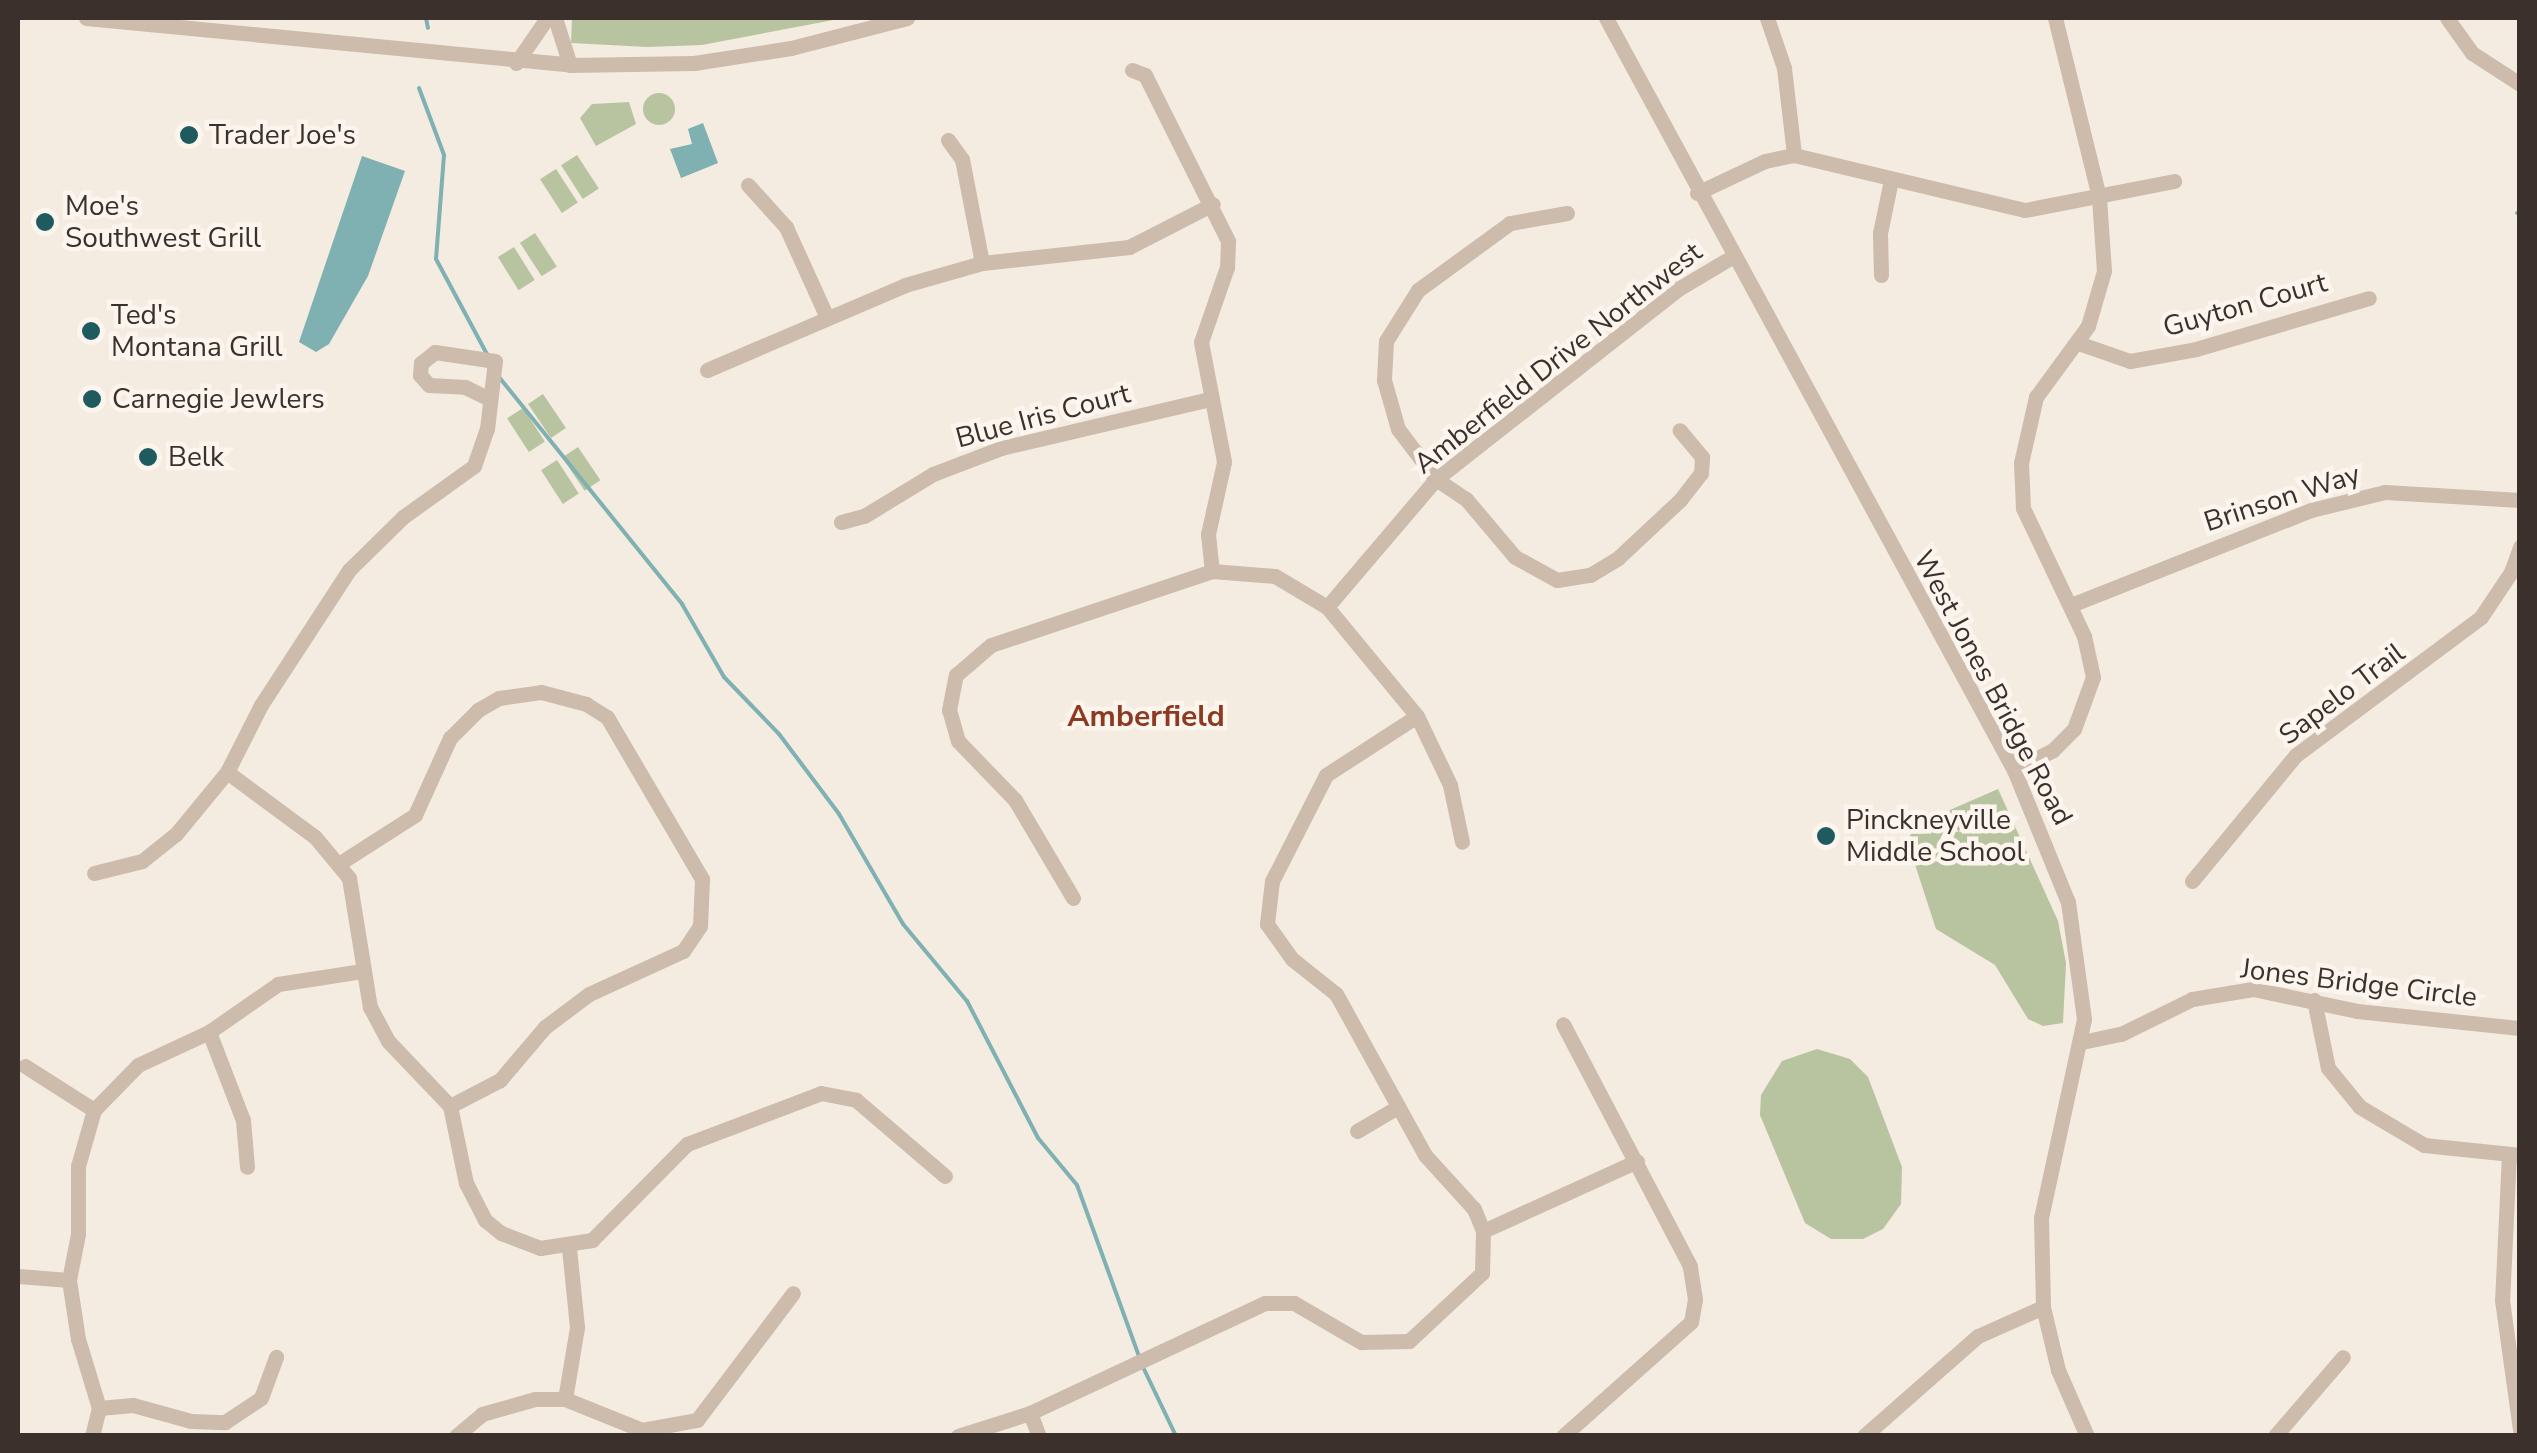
<!DOCTYPE html>
<html>
<head>
<meta charset="utf-8">
<style>
  body { margin:0 }
  #map { position:relative; width:2537px; height:1453px; overflow:hidden; background:#f4ebe1; font-family:"Nunito Sans",sans-serif }
  div>[style] { position:absolute }
  [style*='--x'] { left:calc(var(--x)*1px); top:calc(var(--y)*1px); width:calc(var(--w)*1px); rotate:calc(var(--a)*1deg) }
  .green>* { inset:0; background:#b8c4a0; transform-origin:0 0 }
  .round { border-radius:50% }
  .water>* { inset:0; background:#7fb0b2 }
  .stream>* { height:4px; margin:-2px; padding:0 2px; transform-origin:2px; border-radius:2px; background:#7fb0b2 }
  .minor>* { height:15px; margin:-7.5px; padding:0 7.5px; transform-origin:7.5px; border-radius:7.5px; background:#cdbbac }
  .dots>* { width:28px; height:28px; translate:-50% -50%; box-sizing:border-box; border:5px solid #fbf5ee; border-radius:50% }
  span { translate:-50% -50%; white-space:nowrap; text-align:center; line-height:1.15; -webkit-text-stroke:9px #fbf5ee; paint-order:stroke }
  .poi-label { font-size:28px; color:#3b302b }
  .left { translate:0 -50%; text-align:left }
  .street-label { font-size:28px; color:#3b302b }
  .neighbourhood-label { font-size:30px; color:#8c3b22; font-weight:700 }
  .frame { position:absolute; inset:0; border:20px solid #3b302b; pointer-events:none }
</style>
</head>
<body>
<div id="map">
  <div class="green">
    <div style="clip-path:polygon(572px 18px,844px 18px,702px 45px,647px 47px,571px 43px)"></div>
    <div class="round" style="left:643px;top:93px;width:32px;height:32px"></div>
    <div style="clip-path:polygon(629px 102px,636px 124px,596px 146px,580px 118px,592px 104px)"></div>
    <div style="left:577px;top:155px;width:40px;height:19px;rotate:57deg"></div>
    <div style="left:556px;top:169px;width:40px;height:19px;rotate:57deg"></div>
    <div style="left:535px;top:233px;width:40px;height:18px;rotate:57deg"></div>
    <div style="left:514px;top:247px;width:39px;height:19px;rotate:58deg"></div>
    <div style="left:543px;top:394px;width:41px;height:18px;rotate:56deg"></div>
    <div style="left:523px;top:408px;width:40px;height:19px;rotate:57deg"></div>
    <div style="left:578px;top:447px;width:40px;height:19px;rotate:56deg"></div>
    <div style="left:557px;top:460px;width:40px;height:19px;rotate:57deg"></div>
    <div style="clip-path:polygon(1998px 789px,2058px 921px,2066px 963px,2063px 1023px,2043px 1026px,2028px 1019px,1995px 965px,1936px 929px,1907px 840px,1918px 824px)"></div>
    <div style="clip-path:polygon(1817px 1049px,1850px 1059px,1868px 1077px,1902px 1167px,1901px 1204px,1883px 1229px,1863px 1239px,1831px 1239px,1805px 1223px,1760px 1115px,1761px 1095px,1782px 1061px)"></div>
  </div>
  <div class="water">
    <div style="clip-path:polygon(703px 123px,718px 163px,681px 178px,670px 149px,692px 144px,688px 129px)"></div>
    <div style="clip-path:polygon(362px 156px,405px 171px,368px 276px,329px 344px,316px 352px,299px 342px)"></div>
  </div>
  <div class="stream">
    <div style="--x:426;--y:18;--w:10;--a:79"></div>
    <div style="--x:419;--y:88;--w:72;--a:69.5"></div>
    <div style="--x:444;--y:155;--w:104;--a:94.4"></div>
    <div style="--x:436;--y:259;--w:110;--a:61.8"></div>
    <div style="--x:2517;--y:213;--w:3;--a:0"></div>
    <div style="--x:499;--y:377;--w:292;--a:51.1"></div>
    <div style="--x:682;--y:604;--w:84;--a:60.1"></div>
    <div style="--x:724;--y:677;--w:79;--a:46"></div>
    <div style="--x:779;--y:734;--w:100;--a:53.1"></div>
    <div style="--x:839;--y:814;--w:127;--a:59.8"></div>
    <div style="--x:903;--y:924;--w:100;--a:50.3"></div>
    <div style="--x:967;--y:1001;--w:154;--a:62.6"></div>
    <div style="--x:1038;--y:1138;--w:61;--a:50.3"></div>
    <div style="--x:1077;--y:1185;--w:182;--a:70.1"></div>
    <div style="--x:1142;--y:1365;--w:79;--a:64.4"></div>
  </div>
  <div class="minor">
    <div style="--x:86;--y:18;--w:486;--a:5.5"></div>
    <div style="--x:570;--y:65;--w:124;--a:-0.9"></div>
    <div style="--x:694;--y:63;--w:98;--a:-8.8"></div>
    <div style="--x:791;--y:48;--w:120;--a:-14.5"></div>
    <div style="--x:555;--y:18;--w:49;--a:72.3"></div>
    <div style="--x:1606;--y:18;--w:856;--a:61.52"></div>
    <div style="--x:2014;--y:770;--w:143;--a:67.8"></div>
    <div style="--x:2068;--y:902;--w:118;--a:82.2"></div>
    <div style="--x:2084;--y:1019;--w:204;--a:102.2"></div>
    <div style="--x:2041;--y:1218;--w:89;--a:88.7"></div>
    <div style="--x:2043;--y:1307;--w:65;--a:76.6"></div>
    <div style="--x:2058;--y:1370;--w:72;--a:66.3"></div>
    <div style="--x:1767;--y:18;--w:53;--a:71.2"></div>
    <div style="--x:1784;--y:68;--w:88;--a:83.4"></div>
    <div style="--x:2447;--y:18;--w:43;--a:54.5"></div>
    <div style="--x:2472;--y:53;--w:57;--a:32.9"></div>
    <div style="--x:516;--y:63;--w:55;--a:-55.4"></div>
    <div style="--x:1132;--y:70;--w:14;--a:21"></div>
    <div style="--x:1145;--y:75;--w:186;--a:63.4"></div>
    <div style="--x:1228;--y:241;--w:26;--a:92"></div>
    <div style="--x:1227;--y:267;--w:79;--a:109.1"></div>
    <div style="--x:1201;--y:342;--w:122;--a:79.1"></div>
    <div style="--x:1224;--y:462;--w:74;--a:102.5"></div>
    <div style="--x:1208;--y:534;--w:37;--a:84"></div>
    <div style="--x:948;--y:140;--w:24;--a:54"></div>
    <div style="--x:962;--y:159;--w:106;--a:79.1"></div>
    <div style="--x:748;--y:185;--w:57;--a:47.9"></div>
    <div style="--x:786;--y:227;--w:97;--a:65.6"></div>
    <div style="--x:1697;--y:193;--w:75;--a:-25.2"></div>
    <div style="--x:1765;--y:161;--w:30;--a:-12"></div>
    <div style="--x:1794;--y:155;--w:237;--a:13.4"></div>
    <div style="--x:2025;--y:210;--w:152;--a:-11"></div>
    <div style="--x:1567;--y:213;--w:58;--a:170"></div>
    <div style="--x:1510;--y:223;--w:114;--a:143.9"></div>
    <div style="--x:1418;--y:290;--w:60;--a:122.1"></div>
    <div style="--x:1386;--y:341;--w:39;--a:93"></div>
    <div style="--x:1384;--y:380;--w:51;--a:74.1"></div>
    <div style="--x:1398;--y:429;--w:63;--a:52.8"></div>
    <div style="--x:1436;--y:479;--w:36;--a:34"></div>
    <div style="--x:1466;--y:499;--w:76;--a:49.8"></div>
    <div style="--x:1515;--y:557;--w:48;--a:28.7"></div>
    <div style="--x:1557;--y:580;--w:33;--a:-9"></div>
    <div style="--x:1590;--y:575;--w:33;--a:-31"></div>
    <div style="--x:1618;--y:558;--w:85;--a:-43.1"></div>
    <div style="--x:1680;--y:500;--w:34;--a:-52"></div>
    <div style="--x:1701;--y:473;--w:16;--a:-86"></div>
    <div style="--x:1702;--y:457;--w:35;--a:-130"></div>
    <div style="--x:1881;--y:275;--w:42;--a:-91.4"></div>
    <div style="--x:1880;--y:233;--w:54;--a:-78.3"></div>
    <div style="--x:2078;--y:343;--w:55;--a:19.1"></div>
    <div style="--x:2130;--y:361;--w:67;--a:-10.3"></div>
    <div style="--x:2196;--y:349;--w:180;--a:-16.4"></div>
    <div style="--x:707;--y:370;--w:215;--a:-23.2"></div>
    <div style="--x:905;--y:285;--w:80;--a:-15.9"></div>
    <div style="--x:982;--y:263;--w:148;--a:-6.2"></div>
    <div style="--x:1129;--y:247;--w:94;--a:-27.1"></div>
    <div style="--x:841;--y:522;--w:24;--a:-15"></div>
    <div style="--x:864;--y:516;--w:81;--a:-31.3"></div>
    <div style="--x:933;--y:474;--w:73;--a:-20.9"></div>
    <div style="--x:1001;--y:448;--w:215;--a:-13.2"></div>
    <div style="--x:2071;--y:605;--w:258;--a:-21.6"></div>
    <div style="--x:2311;--y:510;--w:76;--a:-13.7"></div>
    <div style="--x:2385;--y:492;--w:135;--a:3.4"></div>
    <div style="--x:1327;--y:607;--w:168;--a:-49.6"></div>
    <div style="--x:1436;--y:479;--w:308;--a:-38.1"></div>
    <div style="--x:1678;--y:289;--w:63;--a:-30.7"></div>
    <div style="--x:2014;--y:770;--w:44;--a:-27.1"></div>
    <div style="--x:2053;--y:750;--w:30;--a:-45"></div>
    <div style="--x:2074;--y:729;--w:55;--a:-69.9"></div>
    <div style="--x:2093;--y:677;--w:42;--a:-102.4"></div>
    <div style="--x:2084;--y:636;--w:142;--a:-115.5"></div>
    <div style="--x:2023;--y:508;--w:45;--a:-92.5"></div>
    <div style="--x:2021;--y:463;--w:68;--a:-77.2"></div>
    <div style="--x:2036;--y:397;--w:88;--a:-53.8"></div>
    <div style="--x:2088;--y:326;--w:57;--a:-73.8"></div>
    <div style="--x:2104;--y:271;--w:74;--a:-93.9"></div>
    <div style="--x:2099;--y:197;--w:184;--a:-103.8"></div>
    <div style="--x:227;--y:772;--w:109;--a:36.5"></div>
    <div style="--x:315;--y:837;--w:53;--a:50.3"></div>
    <div style="--x:349;--y:878;--w:131;--a:80.8"></div>
    <div style="--x:370;--y:1007;--w:38;--a:62"></div>
    <div style="--x:388;--y:1041;--w:90;--a:46.4"></div>
    <div style="--x:450;--y:1106;--w:79;--a:78.3"></div>
    <div style="--x:466;--y:1183;--w:42;--a:62.8"></div>
    <div style="--x:485;--y:1220;--w:21;--a:39"></div>
    <div style="--x:501;--y:1233;--w:42;--a:21"></div>
    <div style="--x:540;--y:1248;--w:53;--a:-8.7"></div>
    <div style="--x:592;--y:1240;--w:135;--a:-45.3"></div>
    <div style="--x:687;--y:1144;--w:143;--a:-20.8"></div>
    <div style="--x:821;--y:1093;--w:36;--a:11"></div>
    <div style="--x:856;--y:1100;--w:117;--a:40.5"></div>
    <div style="--x:340;--y:863;--w:89;--a:-32.6"></div>
    <div style="--x:415;--y:815;--w:85;--a:-65.6"></div>
    <div style="--x:450;--y:738;--w:40;--a:-45"></div>
    <div style="--x:478;--y:710;--w:24;--a:-30"></div>
    <div style="--x:499;--y:698;--w:42;--a:-8.1"></div>
    <div style="--x:541;--y:692;--w:47;--a:14.9"></div>
    <div style="--x:586;--y:704;--w:25;--a:32"></div>
    <div style="--x:607;--y:717;--w:188;--a:59.6"></div>
    <div style="--x:702;--y:879;--w:47;--a:92.4"></div>
    <div style="--x:700;--y:926;--w:30;--a:124"></div>
    <div style="--x:683;--y:951;--w:103;--a:155.4"></div>
    <div style="--x:589;--y:994;--w:55;--a:143.1"></div>
    <div style="--x:545;--y:1027;--w:70;--a:130.3"></div>
    <div style="--x:500;--y:1080;--w:56;--a:152.5"></div>
    <div style="--x:94;--y:873;--w:49;--a:-14"></div>
    <div style="--x:142;--y:861;--w:43;--a:-38.5"></div>
    <div style="--x:176;--y:834;--w:80;--a:-50.6"></div>
    <div style="--x:227;--y:772;--w:75;--a:-63.1"></div>
    <div style="--x:261;--y:705;--w:161;--a:-56.9"></div>
    <div style="--x:349;--y:570;--w:76;--a:-44.5"></div>
    <div style="--x:403;--y:517;--w:87;--a:-35.7"></div>
    <div style="--x:474;--y:466;--w:39;--a:-71"></div>
    <div style="--x:487;--y:429;--w:68;--a:-83.3"></div>
    <div style="--x:495;--y:361;--w:61;--a:-171.5"></div>
    <div style="--x:435;--y:352;--w:18;--a:142"></div>
    <div style="--x:421;--y:363;--w:12;--a:95"></div>
    <div style="--x:420;--y:375;--w:13;--a:48"></div>
    <div style="--x:429;--y:385;--w:36;--a:3"></div>
    <div style="--x:465;--y:387;--w:28;--a:26"></div>
    <div style="--x:2192;--y:881;--w:163;--a:-50.5"></div>
    <div style="--x:2296;--y:755;--w:231;--a:-36.7"></div>
    <div style="--x:2481;--y:617;--w:54;--a:-56.3"></div>
    <div style="--x:2511;--y:572;--w:27;--a:-70"></div>
    <div style="--x:1073;--y:898;--w:114;--a:-120.6"></div>
    <div style="--x:1015;--y:800;--w:82;--a:-134"></div>
    <div style="--x:958;--y:741;--w:32;--a:-106"></div>
    <div style="--x:949;--y:710;--w:36;--a:-79"></div>
    <div style="--x:956;--y:675;--w:46;--a:-40.6"></div>
    <div style="--x:991;--y:645;--w:233;--a:-18.5"></div>
    <div style="--x:1212;--y:571;--w:63;--a:4.5"></div>
    <div style="--x:1275;--y:576;--w:61;--a:30.8"></div>
    <div style="--x:1327;--y:607;--w:141;--a:50.5"></div>
    <div style="--x:1417;--y:716;--w:76;--a:64.4"></div>
    <div style="--x:1450;--y:785;--w:58;--a:78.1"></div>
    <div style="--x:2314;--y:1000;--w:69;--a:78.4"></div>
    <div style="--x:2328;--y:1068;--w:50;--a:50.6"></div>
    <div style="--x:2360;--y:1107;--w:74;--a:30.7"></div>
    <div style="--x:2424;--y:1145;--w:97;--a:5.9"></div>
    <div style="--x:209;--y:1032;--w:94;--a:68.9"></div>
    <div style="--x:243;--y:1120;--w:47;--a:85.1"></div>
    <div style="--x:2082;--y:1042;--w:40;--a:-12"></div>
    <div style="--x:2121;--y:1034;--w:79;--a:-26.2"></div>
    <div style="--x:2192;--y:999;--w:62;--a:-9.3"></div>
    <div style="--x:2253;--y:989;--w:106;--a:11.9"></div>
    <div style="--x:2357;--y:1011;--w:164;--a:6"></div>
    <div style="--x:25;--y:1066;--w:82;--a:32.5"></div>
    <div style="--x:1357;--y:1131;--w:45;--a:-30.5"></div>
    <div style="--x:2509;--y:1154;--w:146;--a:92.7"></div>
    <div style="--x:2502;--y:1300;--w:130;--a:82.1"></div>
    <div style="--x:1483;--y:1231;--w:169;--a:-24.4"></div>
    <div style="--x:18;--y:1276;--w:51;--a:4.5"></div>
    <div style="--x:565;--y:1399;--w:73;--a:-80.5"></div>
    <div style="--x:577;--y:1327;--w:79;--a:-95.8"></div>
    <div style="--x:99;--y:1408;--w:34;--a:-5"></div>
    <div style="--x:133;--y:1405;--w:60;--a:15.4"></div>
    <div style="--x:191;--y:1421;--w:34;--a:2"></div>
    <div style="--x:225;--y:1422;--w:43;--a:-33.7"></div>
    <div style="--x:261;--y:1398;--w:44;--a:-69.9"></div>
    <div style="--x:1030;--y:1413;--w:25;--a:69"></div>
    <div style="--x:92;--y:1436;--w:29;--a:-76"></div>
    <div style="--x:99;--y:1408;--w:72;--a:-106.9"></div>
    <div style="--x:78;--y:1339;--w:60;--a:-98.7"></div>
    <div style="--x:69;--y:1280;--w:47;--a:-78.9"></div>
    <div style="--x:78;--y:1234;--w:68;--a:-90"></div>
    <div style="--x:78;--y:1166;--w:58;--a:-74.1"></div>
    <div style="--x:94;--y:1110;--w:63;--a:-45.6"></div>
    <div style="--x:138;--y:1065;--w:78;--a:-24.9"></div>
    <div style="--x:209;--y:1032;--w:84;--a:-34.8"></div>
    <div style="--x:278;--y:984;--w:85;--a:-8.8"></div>
    <div style="--x:456;--y:1436;--w:34;--a:-40"></div>
    <div style="--x:482;--y:1414;--w:55;--a:-15.8"></div>
    <div style="--x:535;--y:1399;--w:30;--a:0"></div>
    <div style="--x:565;--y:1399;--w:83;--a:21.9"></div>
    <div style="--x:642;--y:1430;--w:56;--a:-10.3"></div>
    <div style="--x:697;--y:1420;--w:159;--a:-52.9"></div>
    <div style="--x:958;--y:1436;--w:76;--a:-17.7"></div>
    <div style="--x:1030;--y:1413;--w:259;--a:-25.1"></div>
    <div style="--x:1265;--y:1303;--w:29;--a:0"></div>
    <div style="--x:1294;--y:1303;--w:78;--a:30.2"></div>
    <div style="--x:1361;--y:1342;--w:48;--a:-1.2"></div>
    <div style="--x:1409;--y:1341;--w:100;--a:-43"></div>
    <div style="--x:1482;--y:1273;--w:42;--a:-88.6"></div>
    <div style="--x:1483;--y:1231;--w:24;--a:-112"></div>
    <div style="--x:1474;--y:1209;--w:73;--a:-132.2"></div>
    <div style="--x:1425;--y:1155;--w:184;--a:-118.9"></div>
    <div style="--x:1336;--y:994;--w:56;--a:-141.5"></div>
    <div style="--x:1292;--y:959;--w:43;--a:-125.5"></div>
    <div style="--x:1267;--y:924;--w:43;--a:-83.4"></div>
    <div style="--x:1272;--y:881;--w:119;--a:-63"></div>
    <div style="--x:1326;--y:775;--w:108;--a:-33"></div>
    <div style="--x:1563;--y:1436;--w:171;--a:-41.7"></div>
    <div style="--x:1691;--y:1322;--w:23;--a:-80"></div>
    <div style="--x:1695;--y:1299;--w:33;--a:-99"></div>
    <div style="--x:1690;--y:1266;--w:273;--a:-117.7"></div>
    <div style="--x:1864;--y:1436;--w:152;--a:-41.3"></div>
    <div style="--x:1978;--y:1336;--w:71;--a:-24"></div>
    <div style="--x:2275;--y:1436;--w:104;--a:-49.3"></div>
  </div>
  <div class="dots">
    <div style="left:189px;top:135px;background:#1f5a5e"></div>
    <div style="left:45px;top:222px;background:#1f5a5e"></div>
    <div style="left:91px;top:331px;background:#1f5a5e"></div>
    <div style="left:92px;top:399px;background:#1f5a5e"></div>
    <div style="left:148px;top:457px;background:#1f5a5e"></div>
    <div style="left:1826px;top:836px;background:#1f5a5e"></div>
  </div>
  <div class="poi-label">
    <span class="left" style="left:209px;top:135px">Trader Joe's</span>
    <span class="left" style="left:65px;top:222px">Moe's<br>Southwest Grill</span>
    <span class="left" style="left:111px;top:331px">Ted's<br>Montana Grill</span>
    <span class="left" style="left:112px;top:399px">Carnegie Jewlers</span>
    <span class="left" style="left:168px;top:457px">Belk</span>
    <span class="left" style="left:1846px;top:836px">Pinckneyville<br>Middle School</span>
  </div>
  <div class="street-label">
    <span style="left:2245px;top:305px;rotate:-16deg">Guyton Court</span>
    <span style="left:1558px;top:358px;rotate:-38deg">Amberfield Drive Northwest</span>
    <span style="left:1043px;top:416px;rotate:-15deg">Blue Iris Court</span>
    <span style="left:2282px;top:498px;rotate:-18deg">Brinson Way</span>
    <span style="left:1993px;top:688px;rotate:62deg">West Jones Bridge Road</span>
    <span style="left:2342px;top:694px;rotate:-37deg">Sapelo Trail</span>
    <span style="left:2359px;top:983px;rotate:7deg">Jones Bridge Circle</span>
  </div>
  <div class="neighbourhood-label">
    <span style="left:1146px;top:717px">Amberfield</span>
  </div>
  <div class="frame"></div>
</div>
</body>
</html>
